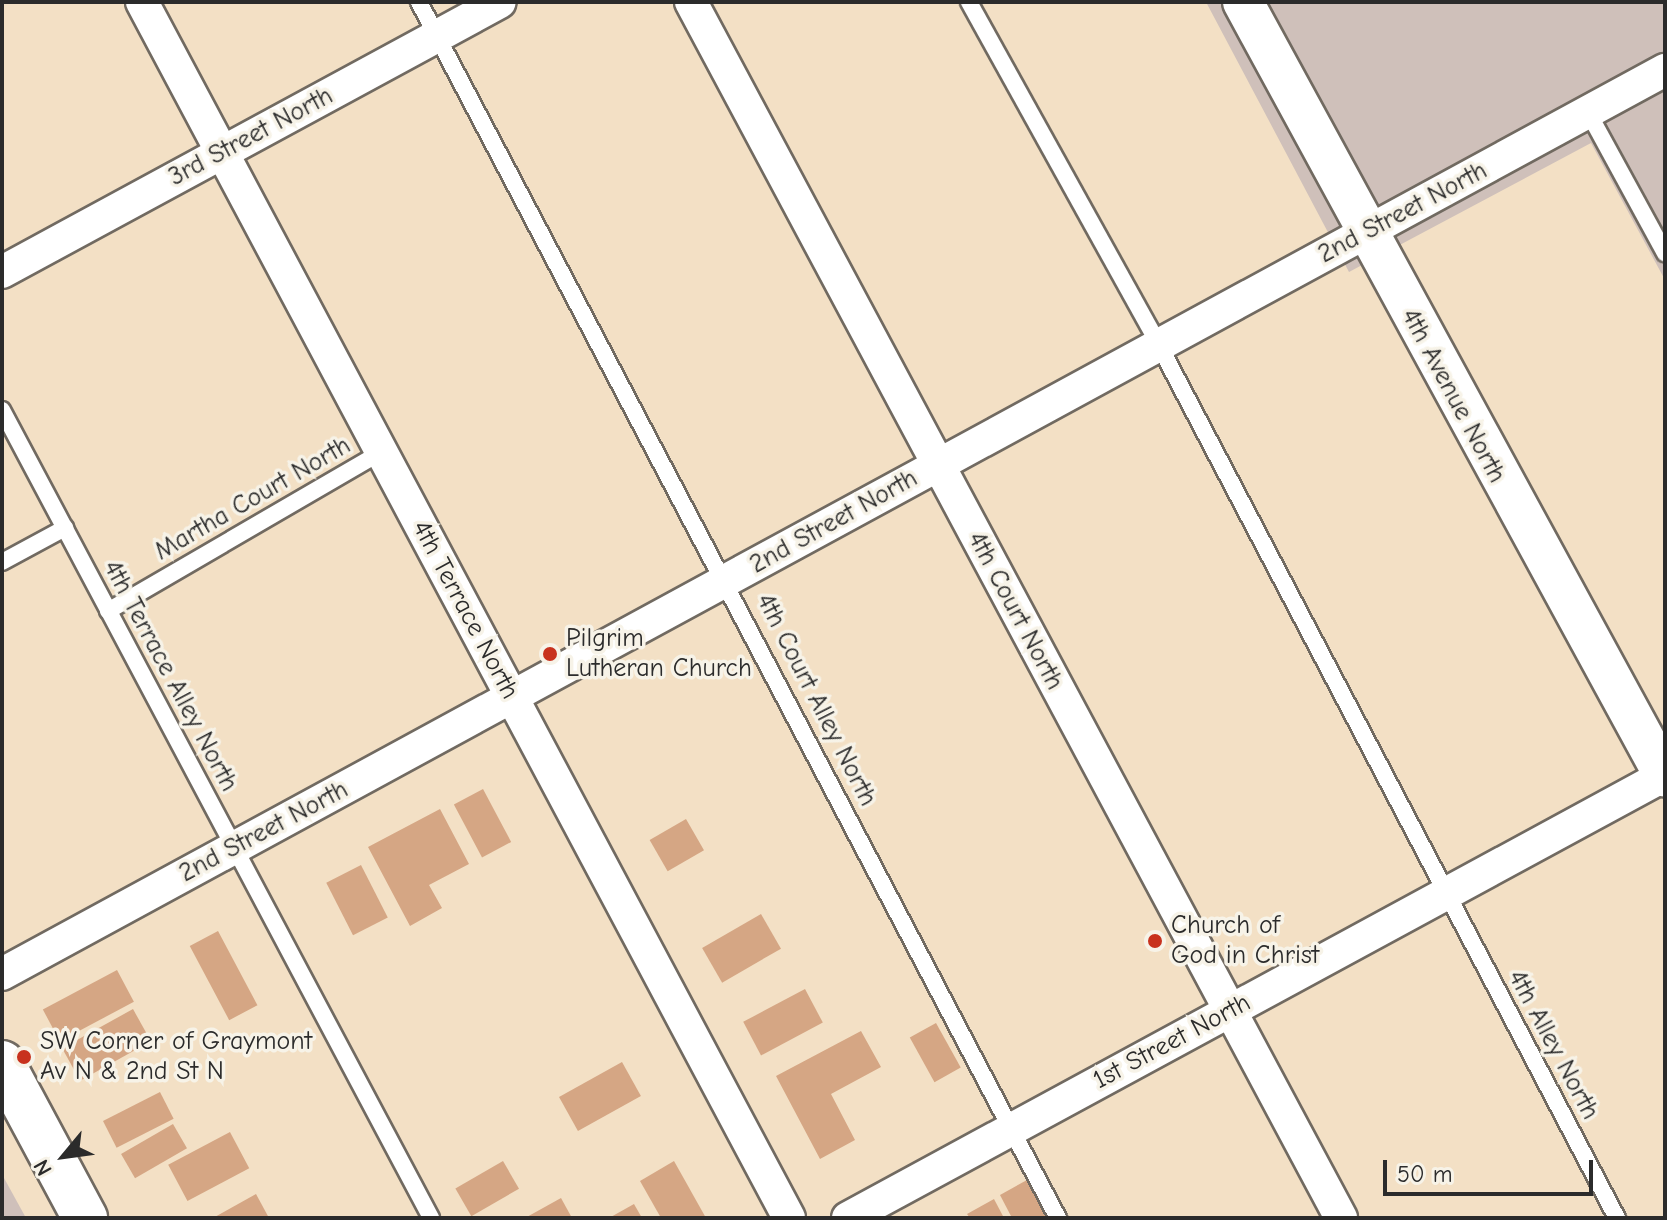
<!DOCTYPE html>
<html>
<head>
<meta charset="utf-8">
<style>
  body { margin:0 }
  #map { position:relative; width:1667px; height:1220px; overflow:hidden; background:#f3e0c5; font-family:"Comic Neue",sans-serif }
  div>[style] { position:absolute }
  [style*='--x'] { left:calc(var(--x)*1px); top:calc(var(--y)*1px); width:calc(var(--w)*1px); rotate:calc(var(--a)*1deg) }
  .industrial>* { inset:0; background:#cfc0ba }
  .building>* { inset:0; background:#d5a684; transform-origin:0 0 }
  .roads { filter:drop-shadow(2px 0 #716a61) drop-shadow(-2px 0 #716a61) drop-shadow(0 2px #716a61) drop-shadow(0 -2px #716a61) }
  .service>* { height:16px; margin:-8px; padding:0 8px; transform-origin:8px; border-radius:8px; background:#fff }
  .minor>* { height:32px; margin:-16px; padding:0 16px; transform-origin:16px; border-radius:16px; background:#fff }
  .tertiary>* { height:40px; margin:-20px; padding:0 20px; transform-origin:20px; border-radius:20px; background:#fff }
  .secondary>* { height:44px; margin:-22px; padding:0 22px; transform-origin:22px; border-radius:22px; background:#fff }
  .dots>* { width:22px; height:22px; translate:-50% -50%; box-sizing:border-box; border:4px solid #f7f3e8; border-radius:50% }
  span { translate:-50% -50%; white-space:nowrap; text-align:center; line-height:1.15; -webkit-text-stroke:7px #f7f3e8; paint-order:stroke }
  .street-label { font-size:26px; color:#2b2b2b }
  .poi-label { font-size:26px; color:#2b2b2b }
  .left { translate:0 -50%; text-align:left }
  .frame { position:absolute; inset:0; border:4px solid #2b2b2b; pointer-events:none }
  .north { position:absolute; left:24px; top:1116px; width:80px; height:80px; -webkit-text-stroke:6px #f7f3e8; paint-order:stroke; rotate:241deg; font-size:22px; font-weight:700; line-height:32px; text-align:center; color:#2b2b2b }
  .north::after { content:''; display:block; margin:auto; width:28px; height:36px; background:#2b2b2b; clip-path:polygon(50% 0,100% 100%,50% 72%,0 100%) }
  .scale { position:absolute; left:1383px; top:1160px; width:210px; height:36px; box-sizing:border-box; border:4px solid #2b2b2b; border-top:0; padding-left:10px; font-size:24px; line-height:28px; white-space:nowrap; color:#2b2b2b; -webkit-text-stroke:6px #f7f3e8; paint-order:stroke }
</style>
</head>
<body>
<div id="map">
  <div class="industrial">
    <div style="clip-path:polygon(1206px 2px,1665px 2px,1665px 280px,1591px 143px,1349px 272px)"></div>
    <div style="clip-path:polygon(4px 1178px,26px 1218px,2px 1218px)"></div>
  </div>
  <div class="building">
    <div style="left:483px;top:789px;width:60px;height:33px;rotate:62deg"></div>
    <div style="clip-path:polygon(440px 809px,469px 864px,429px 885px,442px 908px,410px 926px,368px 847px)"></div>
    <div style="left:686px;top:819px;width:36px;height:42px;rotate:60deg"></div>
    <div style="left:361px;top:865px;width:59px;height:39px;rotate:63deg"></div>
    <div style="left:761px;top:914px;width:40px;height:68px;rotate:60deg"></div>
    <div style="left:218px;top:931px;width:84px;height:32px;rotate:62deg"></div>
    <div style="left:117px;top:970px;width:36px;height:84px;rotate:62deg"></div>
    <div style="left:805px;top:989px;width:38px;height:70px;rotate:62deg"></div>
    <div style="left:133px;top:1009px;width:37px;height:81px;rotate:61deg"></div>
    <div style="left:936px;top:1023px;width:51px;height:30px;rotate:61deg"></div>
    <div style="clip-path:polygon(861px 1031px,881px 1067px,831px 1094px,855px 1140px,820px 1159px,776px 1076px)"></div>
    <div style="left:622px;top:1062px;width:39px;height:72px;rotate:61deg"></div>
    <div style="left:160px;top:1092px;width:30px;height:64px;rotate:63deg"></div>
    <div style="left:173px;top:1124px;width:28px;height:60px;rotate:60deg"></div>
    <div style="left:230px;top:1132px;width:41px;height:70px;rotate:62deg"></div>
    <div style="left:503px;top:1161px;width:32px;height:55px;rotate:60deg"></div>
    <div style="clip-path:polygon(674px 1161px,706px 1218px,661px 1218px,640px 1181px)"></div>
    <div style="clip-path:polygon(1027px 1180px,1047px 1218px,1012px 1218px,1000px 1195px)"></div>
    <div style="clip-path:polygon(256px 1194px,269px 1218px,213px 1218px)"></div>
    <div style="clip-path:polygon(561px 1198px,572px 1218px,525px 1218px)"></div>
    <div style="clip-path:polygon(994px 1199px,1004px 1218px,970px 1218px,967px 1214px)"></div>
    <div style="clip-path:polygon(634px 1204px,642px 1218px,609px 1218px)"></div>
  </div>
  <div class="roads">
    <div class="service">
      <div style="--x:419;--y:2;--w:1374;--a:62.28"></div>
      <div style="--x:969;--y:2;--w:392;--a:61"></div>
      <div style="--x:1159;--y:345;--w:986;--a:62.32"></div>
      <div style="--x:1588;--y:112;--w:161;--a:61.4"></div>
      <div style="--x:2;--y:410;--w:915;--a:62.03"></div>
      <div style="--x:2;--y:562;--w:72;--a:-28.4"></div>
      <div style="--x:108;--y:611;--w:316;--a:-30.2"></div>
    </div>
    <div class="minor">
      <div style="--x:142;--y:2;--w:1377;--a:61.98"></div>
      <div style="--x:691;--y:2;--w:1379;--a:61.87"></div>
      <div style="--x:2;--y:272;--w:566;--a:-28.47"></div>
      <div style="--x:2;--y:974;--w:1893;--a:-28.53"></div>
      <div style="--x:848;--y:1218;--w:929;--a:-28.47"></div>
    </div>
    <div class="tertiary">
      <div style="--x:1243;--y:2;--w:882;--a:61.43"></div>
    </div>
    <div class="secondary">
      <div style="--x:2;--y:1063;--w:176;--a:61.8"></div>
    </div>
  </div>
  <div class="dots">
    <div style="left:550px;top:654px;background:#c8321e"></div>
    <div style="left:1155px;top:941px;background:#c8321e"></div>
    <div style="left:24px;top:1057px;background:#c8321e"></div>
  </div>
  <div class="street-label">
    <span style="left:251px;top:137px;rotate:-28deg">3rd Street North</span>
    <span style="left:1403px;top:213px;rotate:-28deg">2nd Street North</span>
    <span style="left:1453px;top:396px;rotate:62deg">4th Avenue North</span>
    <span style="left:253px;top:499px;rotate:-30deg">Martha Court North</span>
    <span style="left:834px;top:522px;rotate:-29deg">2nd Street North</span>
    <span style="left:465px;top:610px;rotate:62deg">4th Terrace North</span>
    <span style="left:1015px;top:611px;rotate:62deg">4th Court North</span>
    <span style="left:170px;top:676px;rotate:62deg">4th Terrace Alley North</span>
    <span style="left:816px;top:700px;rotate:63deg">4th Court Alley North</span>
    <span style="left:264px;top:832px;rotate:-28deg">2nd Street North</span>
    <span style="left:1172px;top:1042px;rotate:-28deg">1st Street North</span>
    <span style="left:1553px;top:1045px;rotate:62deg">4th Alley North</span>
  </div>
  <div class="poi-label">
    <span class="left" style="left:566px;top:654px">Pilgrim<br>Lutheran Church</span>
    <span class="left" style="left:1171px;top:941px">Church of<br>God in Christ</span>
    <span class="left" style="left:40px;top:1057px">SW Corner of Graymont<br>Av N &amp; 2nd St N</span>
  </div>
  <div class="frame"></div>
  <div class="north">N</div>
  <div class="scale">50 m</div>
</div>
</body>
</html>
